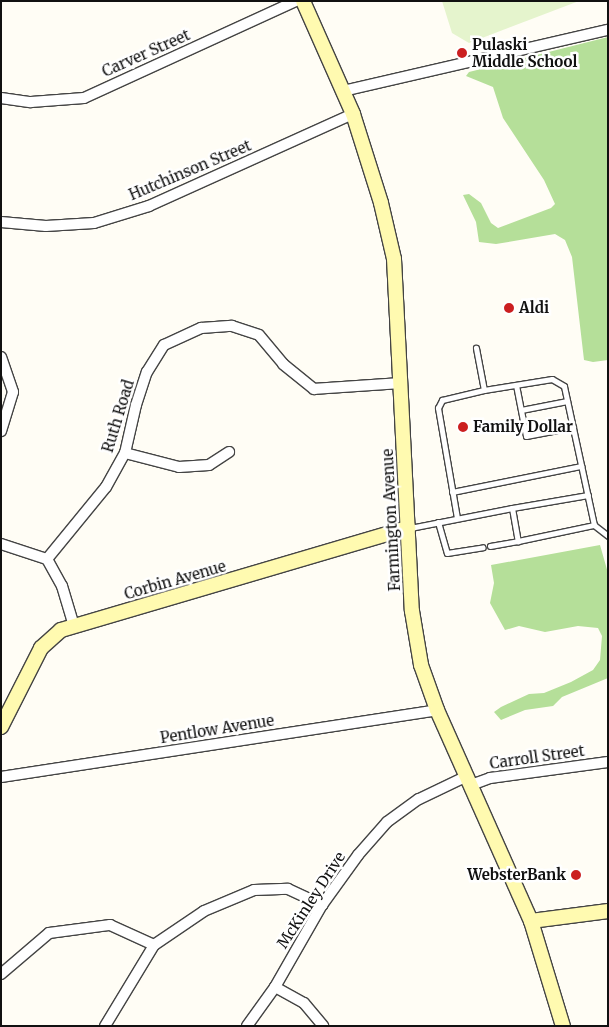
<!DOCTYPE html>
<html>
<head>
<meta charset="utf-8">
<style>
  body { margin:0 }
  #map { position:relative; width:609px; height:1027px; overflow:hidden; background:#fffdf5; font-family:Merriweather,serif }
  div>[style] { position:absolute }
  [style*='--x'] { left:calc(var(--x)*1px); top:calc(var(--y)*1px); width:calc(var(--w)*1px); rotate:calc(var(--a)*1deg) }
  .forest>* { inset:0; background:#b5df99 }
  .pitch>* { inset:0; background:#e5f4cd }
  .roads { filter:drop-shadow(1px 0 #444) drop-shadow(-1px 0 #444) drop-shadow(0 1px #444) drop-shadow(0 -1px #444) }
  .lane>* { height:5px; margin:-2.5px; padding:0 2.5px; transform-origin:2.5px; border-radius:2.5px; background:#fff }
  .street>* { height:10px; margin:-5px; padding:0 5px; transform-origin:5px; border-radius:5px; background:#fff }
  .secondary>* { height:14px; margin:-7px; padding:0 7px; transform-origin:7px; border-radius:7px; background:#fffab0 }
  .dots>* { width:14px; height:14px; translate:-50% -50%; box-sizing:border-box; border:2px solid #fff; border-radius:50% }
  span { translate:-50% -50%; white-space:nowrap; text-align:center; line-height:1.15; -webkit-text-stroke:5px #fff; paint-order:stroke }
  .poi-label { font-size:15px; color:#111; font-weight:700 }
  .left { translate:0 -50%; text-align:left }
  .right { translate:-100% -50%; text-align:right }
  .street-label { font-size:15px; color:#111 }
  .frame { position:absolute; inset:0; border:2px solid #111; pointer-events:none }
</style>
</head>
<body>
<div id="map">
  <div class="forest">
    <div style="clip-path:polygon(608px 37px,608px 360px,593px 362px,584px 360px,572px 257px,565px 240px,555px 234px,496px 244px,479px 242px,476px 222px,463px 195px,469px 194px,481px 203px,491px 223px,498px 228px,551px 208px,555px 204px,544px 180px,503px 118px,493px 87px,466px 76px,469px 72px)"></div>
    <div style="clip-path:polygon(600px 545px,608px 573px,608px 678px,562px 697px,553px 706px,525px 710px,501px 720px,494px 712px,501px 707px,529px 694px,544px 693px,571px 682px,593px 670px,600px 660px,602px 636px,598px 628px,578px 626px,545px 632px,519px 626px,505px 630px,490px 603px,494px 583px,491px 565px)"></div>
  </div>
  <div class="pitch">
    <div style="clip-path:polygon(442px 1px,579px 1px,469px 43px,452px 33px)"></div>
  </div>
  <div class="roads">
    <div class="lane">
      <div style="--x:516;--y:385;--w:52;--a:78.9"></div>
      <div style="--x:526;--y:436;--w:48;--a:-10.8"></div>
      <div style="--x:521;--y:410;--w:47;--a:-11.1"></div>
      <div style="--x:452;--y:492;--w:132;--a:-11.4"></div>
      <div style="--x:512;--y:508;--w:77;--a:-9.7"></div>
      <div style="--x:457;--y:518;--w:112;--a:-99.8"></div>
      <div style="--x:438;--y:408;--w:9;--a:-63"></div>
      <div style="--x:442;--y:400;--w:43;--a:-13.4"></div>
      <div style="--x:438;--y:522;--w:32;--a:74"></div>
      <div style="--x:447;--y:553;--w:36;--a:-9"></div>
      <div style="--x:594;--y:525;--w:18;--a:38"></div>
      <div style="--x:410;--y:528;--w:104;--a:-11.1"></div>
      <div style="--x:512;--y:508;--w:34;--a:80"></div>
      <div style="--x:518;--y:541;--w:78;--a:-11.9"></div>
      <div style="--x:594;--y:525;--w:142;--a:-102.2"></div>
      <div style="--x:564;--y:386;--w:14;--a:-150"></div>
      <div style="--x:552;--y:379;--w:69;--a:170.8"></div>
      <div style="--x:484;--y:390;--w:43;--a:-100.8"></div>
      <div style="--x:490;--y:546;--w:28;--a:-10"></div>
    </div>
    <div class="street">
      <div style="--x:343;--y:91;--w:272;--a:-13"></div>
      <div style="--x:1;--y:98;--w:30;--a:8"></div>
      <div style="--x:31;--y:102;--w:53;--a:-4.3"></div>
      <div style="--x:84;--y:98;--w:233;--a:-24.6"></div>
      <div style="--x:1;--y:222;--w:45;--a:5.1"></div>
      <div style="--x:46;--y:226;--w:48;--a:-3.6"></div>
      <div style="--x:94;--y:223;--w:58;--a:-17.2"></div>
      <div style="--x:149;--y:206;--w:224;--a:-24.3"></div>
      <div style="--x:1;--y:357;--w:37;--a:71"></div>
      <div style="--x:13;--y:392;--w:41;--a:107.1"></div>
      <div style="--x:125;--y:453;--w:56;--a:14.5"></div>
      <div style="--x:179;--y:467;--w:30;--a:-4"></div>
      <div style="--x:209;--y:465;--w:24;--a:-33"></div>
      <div style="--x:1;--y:544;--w:48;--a:18.1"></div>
      <div style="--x:47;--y:559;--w:31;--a:61"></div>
      <div style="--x:62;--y:586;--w:42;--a:73.3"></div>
      <div style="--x:47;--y:559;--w:93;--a:-50.7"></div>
      <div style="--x:106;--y:487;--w:39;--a:-61"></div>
      <div style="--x:125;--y:453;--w:49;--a:-77.1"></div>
      <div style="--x:136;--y:405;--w:35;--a:-72"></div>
      <div style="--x:147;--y:372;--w:32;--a:-58"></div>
      <div style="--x:164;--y:345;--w:41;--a:-24.7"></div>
      <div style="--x:201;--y:328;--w:31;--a:-4"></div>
      <div style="--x:232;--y:326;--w:28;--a:18"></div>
      <div style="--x:259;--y:335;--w:38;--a:50"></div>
      <div style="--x:283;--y:364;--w:40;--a:39"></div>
      <div style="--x:314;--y:389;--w:86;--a:-4"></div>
      <div style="--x:1;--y:777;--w:441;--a:-8.7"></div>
      <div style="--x:471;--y:785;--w:20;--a:-20"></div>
      <div style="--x:490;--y:778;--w:119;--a:-7.7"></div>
      <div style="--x:1;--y:974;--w:63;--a:-40.5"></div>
      <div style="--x:49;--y:933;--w:62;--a:-7.5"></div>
      <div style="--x:110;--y:925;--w:48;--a:24.4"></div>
      <div style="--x:275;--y:987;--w:33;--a:29"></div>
      <div style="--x:304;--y:1003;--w:30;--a:50"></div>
      <div style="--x:105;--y:1026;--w:95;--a:-58.8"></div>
      <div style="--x:154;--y:945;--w:60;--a:-34.2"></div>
      <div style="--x:204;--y:911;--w:54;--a:-22.8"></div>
      <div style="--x:254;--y:890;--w:34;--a:-2"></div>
      <div style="--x:288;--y:889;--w:38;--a:25"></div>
      <div style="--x:247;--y:1026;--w:48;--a:-54.3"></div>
      <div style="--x:275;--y:987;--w:95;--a:-60.2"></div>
      <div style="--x:322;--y:905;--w:62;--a:-54.2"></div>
      <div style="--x:358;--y:855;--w:44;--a:-48.7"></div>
      <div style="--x:387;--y:822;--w:39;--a:-36"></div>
      <div style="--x:419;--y:799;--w:53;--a:-25.6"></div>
    </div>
    <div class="secondary">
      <div style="--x:303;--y:1;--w:124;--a:66.1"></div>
      <div style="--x:353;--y:114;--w:93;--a:72.5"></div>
      <div style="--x:381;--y:203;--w:57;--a:76.9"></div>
      <div style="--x:394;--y:259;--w:352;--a:87.1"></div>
      <div style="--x:412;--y:611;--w:55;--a:80.5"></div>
      <div style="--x:421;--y:665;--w:48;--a:70.4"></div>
      <div style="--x:437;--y:710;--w:231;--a:66"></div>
      <div style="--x:531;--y:921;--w:110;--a:73.1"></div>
      <div style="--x:1;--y:727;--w:89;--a:-63.1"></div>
      <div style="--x:41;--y:648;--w:27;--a:-42"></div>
      <div style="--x:61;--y:630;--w:362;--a:-16.4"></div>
      <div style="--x:531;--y:921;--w:78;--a:-7.4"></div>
    </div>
  </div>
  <div class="dots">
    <div style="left:462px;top:53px;background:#cb1f20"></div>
    <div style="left:509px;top:308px;background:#cb1f20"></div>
    <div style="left:463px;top:427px;background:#cb1f20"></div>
    <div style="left:576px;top:875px;background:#cb1f20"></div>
  </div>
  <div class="poi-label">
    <span class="left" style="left:472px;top:53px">Pulaski<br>Middle School</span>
    <span class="left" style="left:519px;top:308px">Aldi</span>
    <span class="left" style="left:473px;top:427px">Family Dollar</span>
    <span class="right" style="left:566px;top:875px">WebsterBank</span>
  </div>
  <div class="street-label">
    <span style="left:146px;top:53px;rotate:-24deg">Carver Street</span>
    <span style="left:190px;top:170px;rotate:-23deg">Hutchinson Street</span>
    <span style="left:118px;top:416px;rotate:-73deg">Ruth Road</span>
    <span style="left:391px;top:520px;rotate:-93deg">Farmington Avenue</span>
    <span style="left:175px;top:580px;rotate:-16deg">Corbin Avenue</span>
    <span style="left:217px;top:729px;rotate:-9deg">Pentlow Avenue</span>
    <span style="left:537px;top:757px;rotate:-8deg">Carroll Street</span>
    <span style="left:311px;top:900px;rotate:-57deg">McKinley Drive</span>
  </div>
  <div class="frame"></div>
</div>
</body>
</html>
